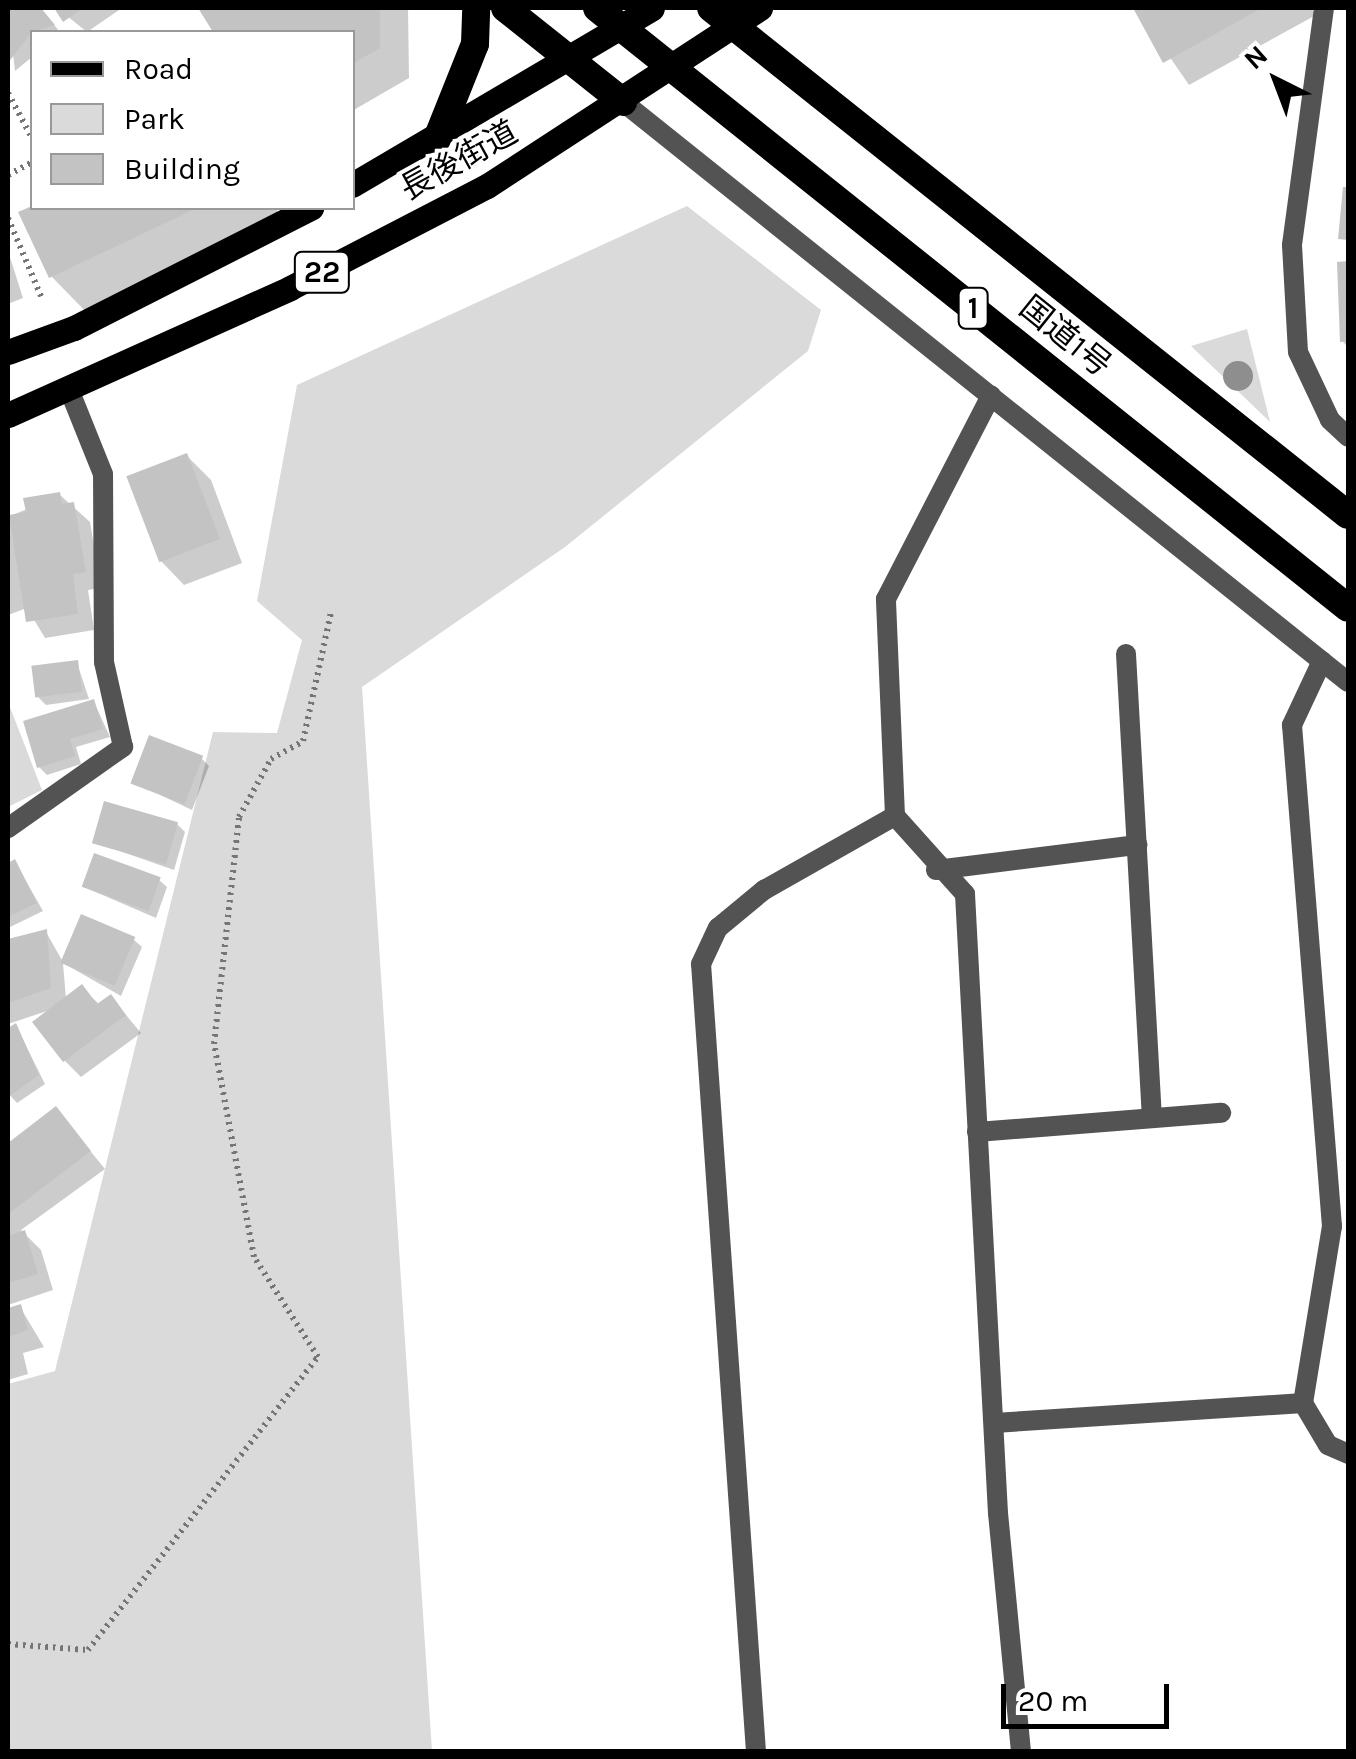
<!DOCTYPE html>
<html>
<head>
<meta charset="utf-8">
<style>
  body { margin:0 }
  #map { position:relative; width:1356px; height:1759px; overflow:hidden; background:#fff; font-family:Karla,"Noto Sans JP",sans-serif }
  div>[style] { position:absolute }
  [style*='--x'] { left:calc(var(--x)*1px); top:calc(var(--y)*1px); width:calc(var(--w)*1px); rotate:calc(var(--a)*1deg) }
  .green>* { inset:0; background:#dadada }
  .shadow>* { inset:0; background:#0003 }
  .building>* { inset:0; background:#c3c3c3; transform-origin:0 0 }
  .path>* { height:6px; margin-top:-3px; transform-origin:0; background:repeating-linear-gradient(90deg,#757575 0 2.5px,transparent 0 7.5px) }
  .service>* { height:20px; margin:-10px; padding:0 10px; transform-origin:10px; border-radius:10px; background:#535353 }
  .minor>* { height:20px; margin:-10px; padding:0 10px; transform-origin:10px; border-radius:10px; background:#535353 }
  .tertiary>* { height:20px; margin:-10px; padding:0 10px; transform-origin:10px; border-radius:10px; background:#535353 }
  .primary>* { height:25px; margin:-12.5px; padding:0 12.5px; transform-origin:12.5px; border-radius:12.5px; background:#000 }
  .trunk>* { height:28px; margin:-14px; padding:0 14px; transform-origin:14px; border-radius:14px; background:#000 }
  .trees>* { width:30px; height:30px; margin:-15px; border-radius:50%; background:#8e8e8e }
  span { translate:-50% -50%; white-space:nowrap; text-align:center; line-height:1.15; -webkit-text-stroke:8px #fff; paint-order:stroke }
  .shield-label span { padding:2px 8px; background:#fff; border:2px solid; border-radius:8px; -webkit-text-stroke-width:0 }
  .shield-label { font-size:30px; color:#000; font-weight:700 }
  .street-label { font-size:32px; color:#000 }
  .frame { position:absolute; inset:0; border:10px solid #000; pointer-events:none }
  .legend { position:absolute; left:30px; top:30px; width:325px; height:180px; box-sizing:border-box; background:#fff; border:2px solid #999; margin:0; padding:12px 18px; list-style:none; font-size:30px; color:#000 }
  .legend li { display:flex; align-items:center; gap:20px; height:50px }
  .legend b { width:50px; border:2px solid #999 }
  .north { position:absolute; left:1226px; top:30px; width:100px; height:100px; -webkit-text-stroke:8px #fff; paint-order:stroke; rotate:318deg; font-size:28px; font-weight:700; line-height:40px; text-align:center; color:#000 }
  .north::after { content:''; display:block; margin:auto; width:35px; height:45px; background:#000; clip-path:polygon(50% 0,100% 100%,50% 72%,0 100%) }
  .scale { position:absolute; left:1001px; top:1684px; width:168px; height:45px; box-sizing:border-box; border:5px solid #000; border-top:0; padding-left:12px; font-size:30px; line-height:35px; white-space:nowrap; color:#000; -webkit-text-stroke:8px #fff; paint-order:stroke }
</style>
</head>
<body>
<div id="map">
  <div class="green">
    <div style="clip-path:polygon(687px 206px,821px 310px,808px 351px,565px 547px,362px 687px,432px 1751px,8px 1751px,8px 1384px,55px 1371px,213px 732px,277px 733px,302px 640px,257px 601px,297px 385px)"></div>
    <div style="clip-path:polygon(1247px 329px,1270px 422px,1191px 346px)"></div>
    <div style="clip-path:polygon(8px 702px,42px 790px,8px 807px)"></div>
  </div>
  <div class="shadow">
    <div style="clip-path:polygon(40px 8px,60px 32px,32px 32px,32px 57px,15px 71px,8px 11px)"></div>
    <div style="clip-path:polygon(57px 8px,122px 8px,87px 32px)"></div>
    <div style="clip-path:polygon(201px 8px,408px 8px,409px 78px,352px 111px,352px 32px,216px 32px)"></div>
    <div style="clip-path:polygon(1136px 8px,1311px 8px,1316px 15px,1189px 85px)"></div>
    <div style="clip-path:polygon(34px 208px,276px 208px,283px 223px,89px 315px,51px 276px,21px 214px)"></div>
    <div style="clip-path:polygon(8px 251px,23px 298px,8px 304px)"></div>
    <div style="clip-path:polygon(1339px 264px,1348px 264px,1348px 347px,1342px 341px)"></div>
    <div style="clip-path:polygon(187px 456px,211px 480px,242px 563px,184px 585px,160px 560px)"></div>
    <div style="clip-path:polygon(60px 495px,90px 522px,101px 588px,88px 590px,94px 630px,45px 638px,27px 608px,8px 615px,8px 517px)"></div>
    <div style="clip-path:polygon(77px 663px,89px 699px,46px 705px,38px 697px)"></div>
    <div style="clip-path:polygon(94px 702px,110px 737px,76px 747px,81px 764px,47px 775px,39px 767px)"></div>
    <div style="clip-path:polygon(201px 758px,209px 766px,192px 810px,133px 782px)"></div>
    <div style="clip-path:polygon(177px 824px,185px 832px,174px 870px,94px 842px)"></div>
    <div style="clip-path:polygon(15px 862px,43px 911px,8px 928px,8px 866px)"></div>
    <div style="clip-path:polygon(159px 880px,167px 887px,156px 918px,84px 887px)"></div>
    <div style="clip-path:polygon(46px 932px,63px 962px,134px 940px,142px 947px,121px 996px,63px 963px,66px 999px,82px 988px,100px 1005px,111px 997px,141px 1033px,81px 1077px,65px 1061px,50px 1010px,8px 1024px,8px 942px)"></div>
    <div style="clip-path:polygon(16px 1026px,45px 1084px,17px 1103px,8px 1093px,8px 1032px)"></div>
    <div style="clip-path:polygon(56px 1109px,105px 1169px,21px 1230px,41px 1250px,53px 1290px,8px 1305px,8px 1146px)"></div>
    <div style="clip-path:polygon(20px 1307px,44px 1347px,23px 1353px,28px 1374px,8px 1380px,8px 1310px)"></div>
  </div>
  <div class="building">
    <div style="clip-path:polygon(8px 8px,41px 8px,55px 25px,32px 32px,8px 63px)"></div>
    <div style="clip-path:polygon(54px 8px,83px 8px,63px 22px)"></div>
    <div style="clip-path:polygon(198px 8px,380px 8px,380px 48px,352px 64px,352px 32px,213px 32px)"></div>
    <div style="clip-path:polygon(1133px 8px,1262px 8px,1163px 63px)"></div>
    <div style="clip-path:polygon(1343px 187px,1348px 187px,1348px 240px,1338px 239px)"></div>
    <div style="clip-path:polygon(32px 206px,32px 208px,197px 208px,49px 278px,18px 212px)"></div>
    <div style="clip-path:polygon(1348px 261px,1348px 342px,1340px 342px,1337px 262px)"></div>
    <div style="left:187px;top:453px;width:92px;height:65px;rotate:69deg"></div>
    <div style="clip-path:polygon(60px 492px,62px 504px,74px 502px,86px 572px,73px 574px,78px 614px,26px 622px,9px 515px,26px 512px,23px 498px)"></div>
    <div style="left:78px;top:660px;width:32px;height:47px;rotate:83deg"></div>
    <div style="clip-path:polygon(94px 699px,103px 729px,70px 739px,75px 756px,37px 768px,23px 721px)"></div>
    <div style="left:149px;top:735px;width:58px;height:52px;rotate:21deg"></div>
    <div style="left:104px;top:801px;width:77px;height:44px;rotate:16deg"></div>
    <div style="left:94px;top:853px;width:71px;height:36px;rotate:20deg"></div>
    <div style="clip-path:polygon(15px 859px,37px 903px,8px 917px,8px 863px)"></div>
    <div style="left:81px;top:914px;width:59px;height:53px;rotate:23deg"></div>
    <div style="clip-path:polygon(47px 929px,51px 988px,8px 1003px,8px 939px)"></div>
    <div style="clip-path:polygon(82px 984px,97px 1004px,111px 994px,126px 1015px,63px 1062px,32px 1022px)"></div>
    <div style="clip-path:polygon(16px 1023px,39px 1075px,8px 1097px,8px 1028px)"></div>
    <div style="clip-path:polygon(56px 1106px,91px 1151px,8px 1214px,8px 1143px)"></div>
    <div style="clip-path:polygon(25px 1230px,38px 1274px,8px 1283px,8px 1236px)"></div>
    <div style="clip-path:polygon(21px 1304px,28px 1330px,8px 1337px,8px 1308px)"></div>
  </div>
  <div class="path">
    <div style="--x:8;--y:93;--w:51;--a:61.9"></div>
    <div style="--x:8;--y:175;--w:27;--a:-28"></div>
    <div style="--x:8;--y:218;--w:85;--a:67.1"></div>
    <div style="--x:8;--y:1644;--w:80;--a:4.3"></div>
    <div style="--x:88;--y:1650;--w:372;--a:-51.9"></div>
    <div style="--x:318;--y:1357;--w:119;--a:-122.6"></div>
    <div style="--x:254;--y:1257;--w:217;--a:-100.6"></div>
    <div style="--x:214;--y:1044;--w:228;--a:-83.7"></div>
    <div style="--x:239;--y:817;--w:66;--a:-61.1"></div>
    <div style="--x:271;--y:759;--w:37;--a:-29"></div>
    <div style="--x:303;--y:741;--w:131;--a:-77.7"></div>
  </div>
  <div class="service">
    <div style="--x:1126;--y:654;--w:462;--a:86.8"></div>
    <div style="--x:1322;--y:661;--w:71;--a:115.1"></div>
    <div style="--x:1292;--y:725;--w:503;--a:85.44"></div>
    <div style="--x:1332;--y:1226;--w:179;--a:99.3"></div>
    <div style="--x:1303;--y:1403;--w:49;--a:59.2"></div>
    <div style="--x:1328;--y:1445;--w:22;--a:24"></div>
    <div style="--x:895;--y:816;--w:105;--a:48.1"></div>
    <div style="--x:965;--y:894;--w:620;--a:86.95"></div>
    <div style="--x:998;--y:1513;--w:240;--a:84.5"></div>
    <div style="--x:936;--y:870;--w:203;--a:-7.1"></div>
    <div style="--x:977;--y:1132;--w:245;--a:-4.5"></div>
    <div style="--x:994;--y:1423;--w:310;--a:-3.7"></div>
    <div style="--x:756;--y:1752;--w:790;--a:-93.99"></div>
    <div style="--x:701;--y:964;--w:40;--a:-65"></div>
    <div style="--x:718;--y:928;--w:60;--a:-39.6"></div>
    <div style="--x:764;--y:890;--w:150;--a:-29.5"></div>
    <div style="--x:895;--y:816;--w:217;--a:-92.4"></div>
    <div style="--x:886;--y:599;--w:229;--a:-62.7"></div>
  </div>
  <div class="minor">
    <div style="--x:1324;--y:8;--w:239;--a:97.7"></div>
    <div style="--x:1292;--y:245;--w:107;--a:86.8"></div>
    <div style="--x:1298;--y:352;--w:75;--a:64.8"></div>
    <div style="--x:1330;--y:420;--w:25;--a:43"></div>
    <div style="--x:8;--y:828;--w:141;--a:-35.2"></div>
    <div style="--x:123;--y:747;--w:87;--a:-102.6"></div>
    <div style="--x:104;--y:662;--w:188;--a:-90.3"></div>
    <div style="--x:103;--y:474;--w:88;--a:-111.9"></div>
  </div>
  <div class="tertiary">
    <div style="--x:623;--y:102;--w:928;--a:38.66"></div>
  </div>
  <div class="primary">
    <div style="--x:352;--y:185;--w:348;--a:-30.5"></div>
    <div style="--x:8;--y:352;--w:70;--a:-20"></div>
    <div style="--x:74;--y:328;--w:266;--a:-26.9"></div>
    <div style="--x:8;--y:415;--w:309;--a:-24.2"></div>
    <div style="--x:290;--y:288;--w:222;--a:-27.4"></div>
    <div style="--x:487;--y:186;--w:326;--a:-33.1"></div>
  </div>
  <div class="trunk">
    <div style="--x:505;--y:8;--w:151;--a:38.5"></div>
    <div style="--x:597;--y:8;--w:961;--a:38.62"></div>
    <div style="--x:711;--y:8;--w:814;--a:38.52"></div>
    <div style="--x:437;--y:139;--w:102;--a:-68.2"></div>
    <div style="--x:475;--y:44;--w:36;--a:-88"></div>
  </div>
  <div class="trees">
    <div style="left:1238px;top:376px"></div>
  </div>
  <div class="shield-label">
    <span style="left:322px;top:272px">22</span>
    <span style="left:973px;top:308px">1</span>
  </div>
  <div class="street-label">
    <span style="left:459px;top:161px;rotate:-29deg">長後街道</span>
    <span style="left:1065px;top:337px;rotate:39deg">国道1号</span>
  </div>
  <div class="frame"></div>
  <ul class="legend">
  <li><b style="height:12px;background:#000"></b>Road</li>
  <li><b style="height:28px;background:#dadada"></b>Park</li>
  <li><b style="height:28px;background:#c3c3c3"></b>Building</li>
  </ul>
  <div class="north">N</div>
  <div class="scale">20 m</div>
</div>
</body>
</html>
